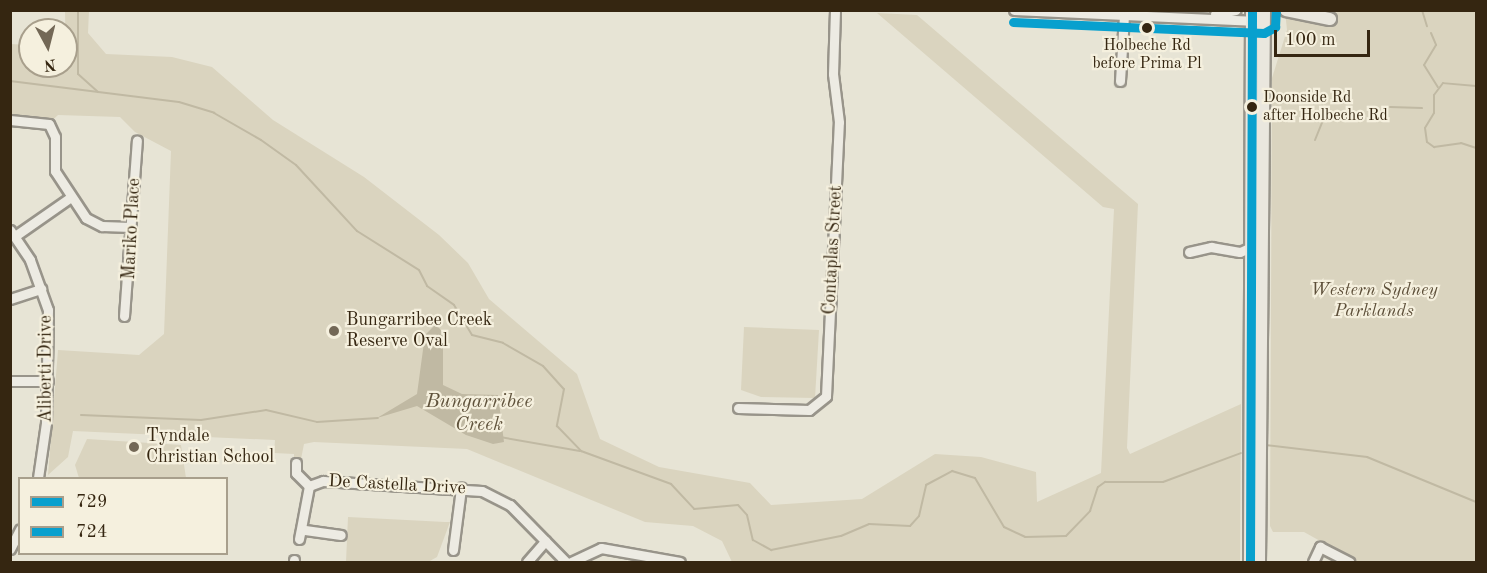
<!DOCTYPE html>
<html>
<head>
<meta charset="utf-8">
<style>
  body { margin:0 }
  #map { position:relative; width:1487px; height:573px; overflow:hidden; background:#e7e4d5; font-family:"Old Standard TT",serif }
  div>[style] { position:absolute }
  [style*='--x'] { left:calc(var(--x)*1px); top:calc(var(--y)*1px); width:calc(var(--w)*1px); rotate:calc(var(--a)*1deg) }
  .green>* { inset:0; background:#dad4bf }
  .water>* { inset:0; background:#c0b9a3 }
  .stream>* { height:2px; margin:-1px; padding:0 1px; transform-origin:1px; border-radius:1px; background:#c0b9a3 }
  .roads { filter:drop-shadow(2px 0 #98948a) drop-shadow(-2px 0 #98948a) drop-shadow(0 2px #98948a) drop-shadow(0 -2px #98948a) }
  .minor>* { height:9px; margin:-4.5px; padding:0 4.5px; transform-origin:4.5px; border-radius:4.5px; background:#edebe3 }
  .major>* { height:12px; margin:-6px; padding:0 6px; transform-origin:6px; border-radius:6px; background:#eae7de }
  .bus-1>* { height:9px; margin:-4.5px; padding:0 4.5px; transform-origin:4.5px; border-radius:4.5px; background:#08a0ce }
  .bus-2>* { height:9px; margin:-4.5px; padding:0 4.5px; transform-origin:4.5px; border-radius:4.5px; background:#08a0ce }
  .dots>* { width:16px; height:16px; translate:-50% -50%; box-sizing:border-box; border:3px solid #f5f0de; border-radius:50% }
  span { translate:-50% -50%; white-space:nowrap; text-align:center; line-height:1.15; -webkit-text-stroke:4.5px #f5f0de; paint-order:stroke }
  .bus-label { font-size:16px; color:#352611 }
  .left { translate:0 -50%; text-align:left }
  .street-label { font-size:18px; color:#352611 }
  .park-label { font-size:18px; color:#5c4e38; font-style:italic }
  .poi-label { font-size:18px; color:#352611 }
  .water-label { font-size:20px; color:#60533c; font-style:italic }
  .frame { position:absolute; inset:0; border:12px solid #352611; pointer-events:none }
  .legend { position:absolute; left:18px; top:477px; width:210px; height:78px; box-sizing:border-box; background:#f5f0de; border:2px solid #a89f8c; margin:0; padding:8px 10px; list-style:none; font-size:18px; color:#352611 }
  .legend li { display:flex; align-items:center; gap:12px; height:30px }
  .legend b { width:30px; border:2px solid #a89f8c }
  .north { position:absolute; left:18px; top:18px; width:60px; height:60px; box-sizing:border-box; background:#f5f0de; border:2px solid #a89f8c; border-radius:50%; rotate:173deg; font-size:16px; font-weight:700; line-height:24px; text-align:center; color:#352611 }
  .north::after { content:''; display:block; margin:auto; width:21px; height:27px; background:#736856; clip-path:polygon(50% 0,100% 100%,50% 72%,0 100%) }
  .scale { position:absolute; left:1274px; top:30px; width:96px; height:27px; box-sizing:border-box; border:3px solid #352611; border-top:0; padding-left:8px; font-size:18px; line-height:21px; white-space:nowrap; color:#352611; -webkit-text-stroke:4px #f5f0de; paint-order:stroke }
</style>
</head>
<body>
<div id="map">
  <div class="green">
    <div style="clip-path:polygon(65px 11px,89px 11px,88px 33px,106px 54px,172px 57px,212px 67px,273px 120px,364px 177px,439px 235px,468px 263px,489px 299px,577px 374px,600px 439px,659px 467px,750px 483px,771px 505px,862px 499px,935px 454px,981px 457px,1036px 472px,1037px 502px,1101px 473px,1114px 209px,1103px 207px,877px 13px,917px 15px,1138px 204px,1127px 448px,1130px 454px,1241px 404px,1240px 562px,732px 562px,722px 541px,693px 526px,645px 522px,467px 449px,314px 442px,304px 444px,301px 459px,294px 459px,294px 454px,274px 453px,275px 440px,73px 431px,68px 457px,48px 475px,58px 350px,139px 355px,164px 334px,171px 151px,135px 132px,120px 117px,58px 115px,44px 128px,11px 127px,10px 44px,30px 45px,30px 66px,66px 66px)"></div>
    <div style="clip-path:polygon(1285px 11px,1476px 11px,1476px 562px,1358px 562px,1304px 532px,1273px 532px,1270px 526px,1272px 78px,1287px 30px)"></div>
    <div style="clip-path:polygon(744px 327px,819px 330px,815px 398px,761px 397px,741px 390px)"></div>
    <div style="clip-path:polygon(87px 439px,181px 445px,186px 478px,79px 478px,75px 465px)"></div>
    <div style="clip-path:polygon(348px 517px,445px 522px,450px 522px,437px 557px,428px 562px,346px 562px)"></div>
  </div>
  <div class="water">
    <div style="clip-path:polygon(436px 324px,443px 333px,443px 385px,462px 394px,498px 395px,504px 442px,493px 444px,466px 435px,417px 406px,377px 418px,417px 394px,425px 335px)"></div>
  </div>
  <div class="stream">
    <div style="--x:78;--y:10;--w:64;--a:90"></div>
    <div style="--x:78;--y:74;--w:27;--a:42"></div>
    <div style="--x:1422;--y:10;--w:17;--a:73"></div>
    <div style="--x:1431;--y:33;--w:13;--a:67"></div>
    <div style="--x:1436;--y:45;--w:23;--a:121"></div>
    <div style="--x:1424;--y:65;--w:26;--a:58"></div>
    <div style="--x:10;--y:81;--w:170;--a:7.1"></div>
    <div style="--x:179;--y:102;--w:37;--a:17"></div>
    <div style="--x:214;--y:113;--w:54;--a:29.9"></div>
    <div style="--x:261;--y:140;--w:43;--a:35.5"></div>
    <div style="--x:296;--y:165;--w:90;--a:47.3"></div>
    <div style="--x:357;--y:231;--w:73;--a:32.2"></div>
    <div style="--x:419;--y:270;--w:18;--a:63"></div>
    <div style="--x:427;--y:286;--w:33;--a:35"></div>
    <div style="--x:454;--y:305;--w:35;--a:59"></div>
    <div style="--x:472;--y:335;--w:32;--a:14"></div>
    <div style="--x:503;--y:343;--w:46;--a:29.9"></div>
    <div style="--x:543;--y:366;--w:31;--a:48"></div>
    <div style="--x:564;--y:389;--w:38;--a:101"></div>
    <div style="--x:557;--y:426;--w:35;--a:46"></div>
    <div style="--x:581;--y:451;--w:96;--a:20.1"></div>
    <div style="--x:671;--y:484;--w:34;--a:47"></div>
    <div style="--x:694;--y:509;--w:44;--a:-5.2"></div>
    <div style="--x:738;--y:505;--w:13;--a:48"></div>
    <div style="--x:747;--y:515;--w:26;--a:77"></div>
    <div style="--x:753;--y:540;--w:21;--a:29"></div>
    <div style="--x:771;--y:550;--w:71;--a:-11.3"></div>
    <div style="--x:841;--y:536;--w:30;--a:-23"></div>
    <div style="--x:869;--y:524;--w:41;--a:2.8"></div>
    <div style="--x:910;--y:526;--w:13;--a:-48"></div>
    <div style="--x:919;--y:516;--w:32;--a:-77"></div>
    <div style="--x:926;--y:485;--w:30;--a:-28"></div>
    <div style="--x:952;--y:471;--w:24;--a:17"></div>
    <div style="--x:975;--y:478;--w:57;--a:59.4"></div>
    <div style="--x:1004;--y:527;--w:23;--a:25"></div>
    <div style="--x:1025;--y:537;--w:41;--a:-1.4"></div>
    <div style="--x:1066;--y:536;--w:35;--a:-46"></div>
    <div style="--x:1090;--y:511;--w:25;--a:-72"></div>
    <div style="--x:1098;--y:487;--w:9;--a:-36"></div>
    <div style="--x:1105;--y:482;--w:58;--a:0"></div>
    <div style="--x:1163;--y:482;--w:83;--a:-20.4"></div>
    <div style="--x:1476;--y:86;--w:33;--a:-175"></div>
    <div style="--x:1443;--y:83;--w:15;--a:127"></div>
    <div style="--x:1434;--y:95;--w:18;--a:90"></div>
    <div style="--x:1434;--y:113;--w:17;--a:121"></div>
    <div style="--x:1425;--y:128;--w:14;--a:82"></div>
    <div style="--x:1427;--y:142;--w:9;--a:36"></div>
    <div style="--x:1434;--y:147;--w:27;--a:-8"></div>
    <div style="--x:1461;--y:143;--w:16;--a:18"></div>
    <div style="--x:1390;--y:107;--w:32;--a:2"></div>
    <div style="--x:1315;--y:140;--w:22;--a:-68"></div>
    <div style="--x:1323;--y:120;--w:16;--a:-27"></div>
    <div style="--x:81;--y:415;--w:120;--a:2.4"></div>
    <div style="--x:201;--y:420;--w:66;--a:-8.7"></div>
    <div style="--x:266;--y:410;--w:52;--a:13.2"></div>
    <div style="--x:317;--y:422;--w:61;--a:-3.8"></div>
    <div style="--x:500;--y:437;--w:81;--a:9.9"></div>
    <div style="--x:1265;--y:445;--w:103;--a:6.7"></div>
    <div style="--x:1367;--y:457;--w:118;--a:22.4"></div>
  </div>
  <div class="roads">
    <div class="minor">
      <div style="--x:1014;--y:10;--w:243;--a:2.6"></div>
      <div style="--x:1215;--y:14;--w:21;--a:-11"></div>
      <div style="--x:1120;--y:81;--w:65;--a:-86.5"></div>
      <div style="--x:10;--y:120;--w:39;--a:6"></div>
      <div style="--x:49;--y:124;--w:14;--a:65"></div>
      <div style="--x:55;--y:137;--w:34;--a:90"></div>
      <div style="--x:55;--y:171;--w:56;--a:56.6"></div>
      <div style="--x:86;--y:218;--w:18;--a:27"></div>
      <div style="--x:102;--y:226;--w:29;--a:2"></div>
      <div style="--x:10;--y:230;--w:36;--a:56"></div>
      <div style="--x:30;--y:260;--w:53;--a:70.2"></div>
      <div style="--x:48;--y:310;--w:113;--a:91"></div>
      <div style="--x:46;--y:423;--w:56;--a:98.3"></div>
      <div style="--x:15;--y:236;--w:68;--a:-34.9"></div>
      <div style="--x:1189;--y:252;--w:23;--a:-13"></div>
      <div style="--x:1211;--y:247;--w:29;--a:10"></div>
      <div style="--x:1240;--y:252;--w:17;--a:-24"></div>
      <div style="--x:10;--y:299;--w:33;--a:-18"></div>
      <div style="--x:124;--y:316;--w:176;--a:-85.8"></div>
      <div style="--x:10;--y:381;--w:38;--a:0"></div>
      <div style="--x:738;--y:408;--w:71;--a:1.6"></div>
      <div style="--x:809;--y:410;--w:22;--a:-39"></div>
      <div style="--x:826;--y:396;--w:274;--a:-87.3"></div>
      <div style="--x:839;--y:122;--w:48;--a:-97.1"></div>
      <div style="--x:833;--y:74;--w:64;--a:-88.2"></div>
      <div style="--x:296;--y:463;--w:10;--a:90"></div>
      <div style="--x:296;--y:473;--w:18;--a:45"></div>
      <div style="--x:309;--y:486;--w:15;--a:-20"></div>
      <div style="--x:323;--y:481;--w:159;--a:3.6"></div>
      <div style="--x:482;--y:491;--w:31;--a:27"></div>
      <div style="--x:510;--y:505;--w:80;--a:45.5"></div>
      <div style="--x:305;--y:530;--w:36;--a:8"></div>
      <div style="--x:299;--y:539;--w:54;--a:-79.3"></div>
      <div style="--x:10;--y:549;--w:22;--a:-63"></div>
      <div style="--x:453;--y:550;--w:63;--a:-82.6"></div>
      <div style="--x:294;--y:562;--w:2;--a:-90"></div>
      <div style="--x:527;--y:562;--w:28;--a:-49"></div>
      <div style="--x:571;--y:562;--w:33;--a:-25"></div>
      <div style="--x:601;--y:548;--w:80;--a:10"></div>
      <div style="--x:1313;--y:562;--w:17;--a:-65"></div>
      <div style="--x:1320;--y:547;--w:33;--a:27"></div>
    </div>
    <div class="major">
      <div style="--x:1286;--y:10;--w:45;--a:11.6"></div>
      <div style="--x:1250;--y:562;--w:552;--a:-89.79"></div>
      <div style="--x:1259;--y:562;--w:552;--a:-89.48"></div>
    </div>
  </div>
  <div class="bus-1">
    <div style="--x:1250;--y:562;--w:552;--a:-89.79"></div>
  </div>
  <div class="bus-2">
    <div style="--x:1013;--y:22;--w:251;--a:2.5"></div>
    <div style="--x:1264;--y:33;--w:13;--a:-29"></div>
    <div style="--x:1275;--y:27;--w:17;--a:-87"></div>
  </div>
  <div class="dots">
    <div style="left:1147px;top:28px;background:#352611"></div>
    <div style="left:1252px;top:107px;background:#352611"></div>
    <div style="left:334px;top:331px;background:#736856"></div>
    <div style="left:134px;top:447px;background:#736856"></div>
  </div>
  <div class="bus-label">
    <span style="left:1147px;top:55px">Holbeche Rd<br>before Prima Pl</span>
    <span class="left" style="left:1263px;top:107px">Doonside Rd<br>after Holbeche Rd</span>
  </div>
  <div class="street-label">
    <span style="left:132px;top:229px;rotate:-87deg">Mariko Place</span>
    <span style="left:833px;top:250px;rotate:-87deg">Contaplas Street</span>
    <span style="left:46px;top:369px;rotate:-90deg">Aliberti Drive</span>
    <span style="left:397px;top:485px;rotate:3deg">De Castella Drive</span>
  </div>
  <div class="park-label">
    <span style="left:1374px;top:301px">Western Sydney<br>Parklands</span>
  </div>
  <div class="poi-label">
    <span class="left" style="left:346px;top:331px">Bungarribee Creek<br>Reserve Oval</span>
    <span class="left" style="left:146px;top:447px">Tyndale<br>Christian School</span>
  </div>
  <div class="water-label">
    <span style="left:479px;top:414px">Bungarribee<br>Creek</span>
  </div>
  <div class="frame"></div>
  <ul class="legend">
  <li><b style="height:8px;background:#08a0ce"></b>729</li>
  <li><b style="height:8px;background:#08a0ce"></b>724</li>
  </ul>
  <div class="north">N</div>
  <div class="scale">100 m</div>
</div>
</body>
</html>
